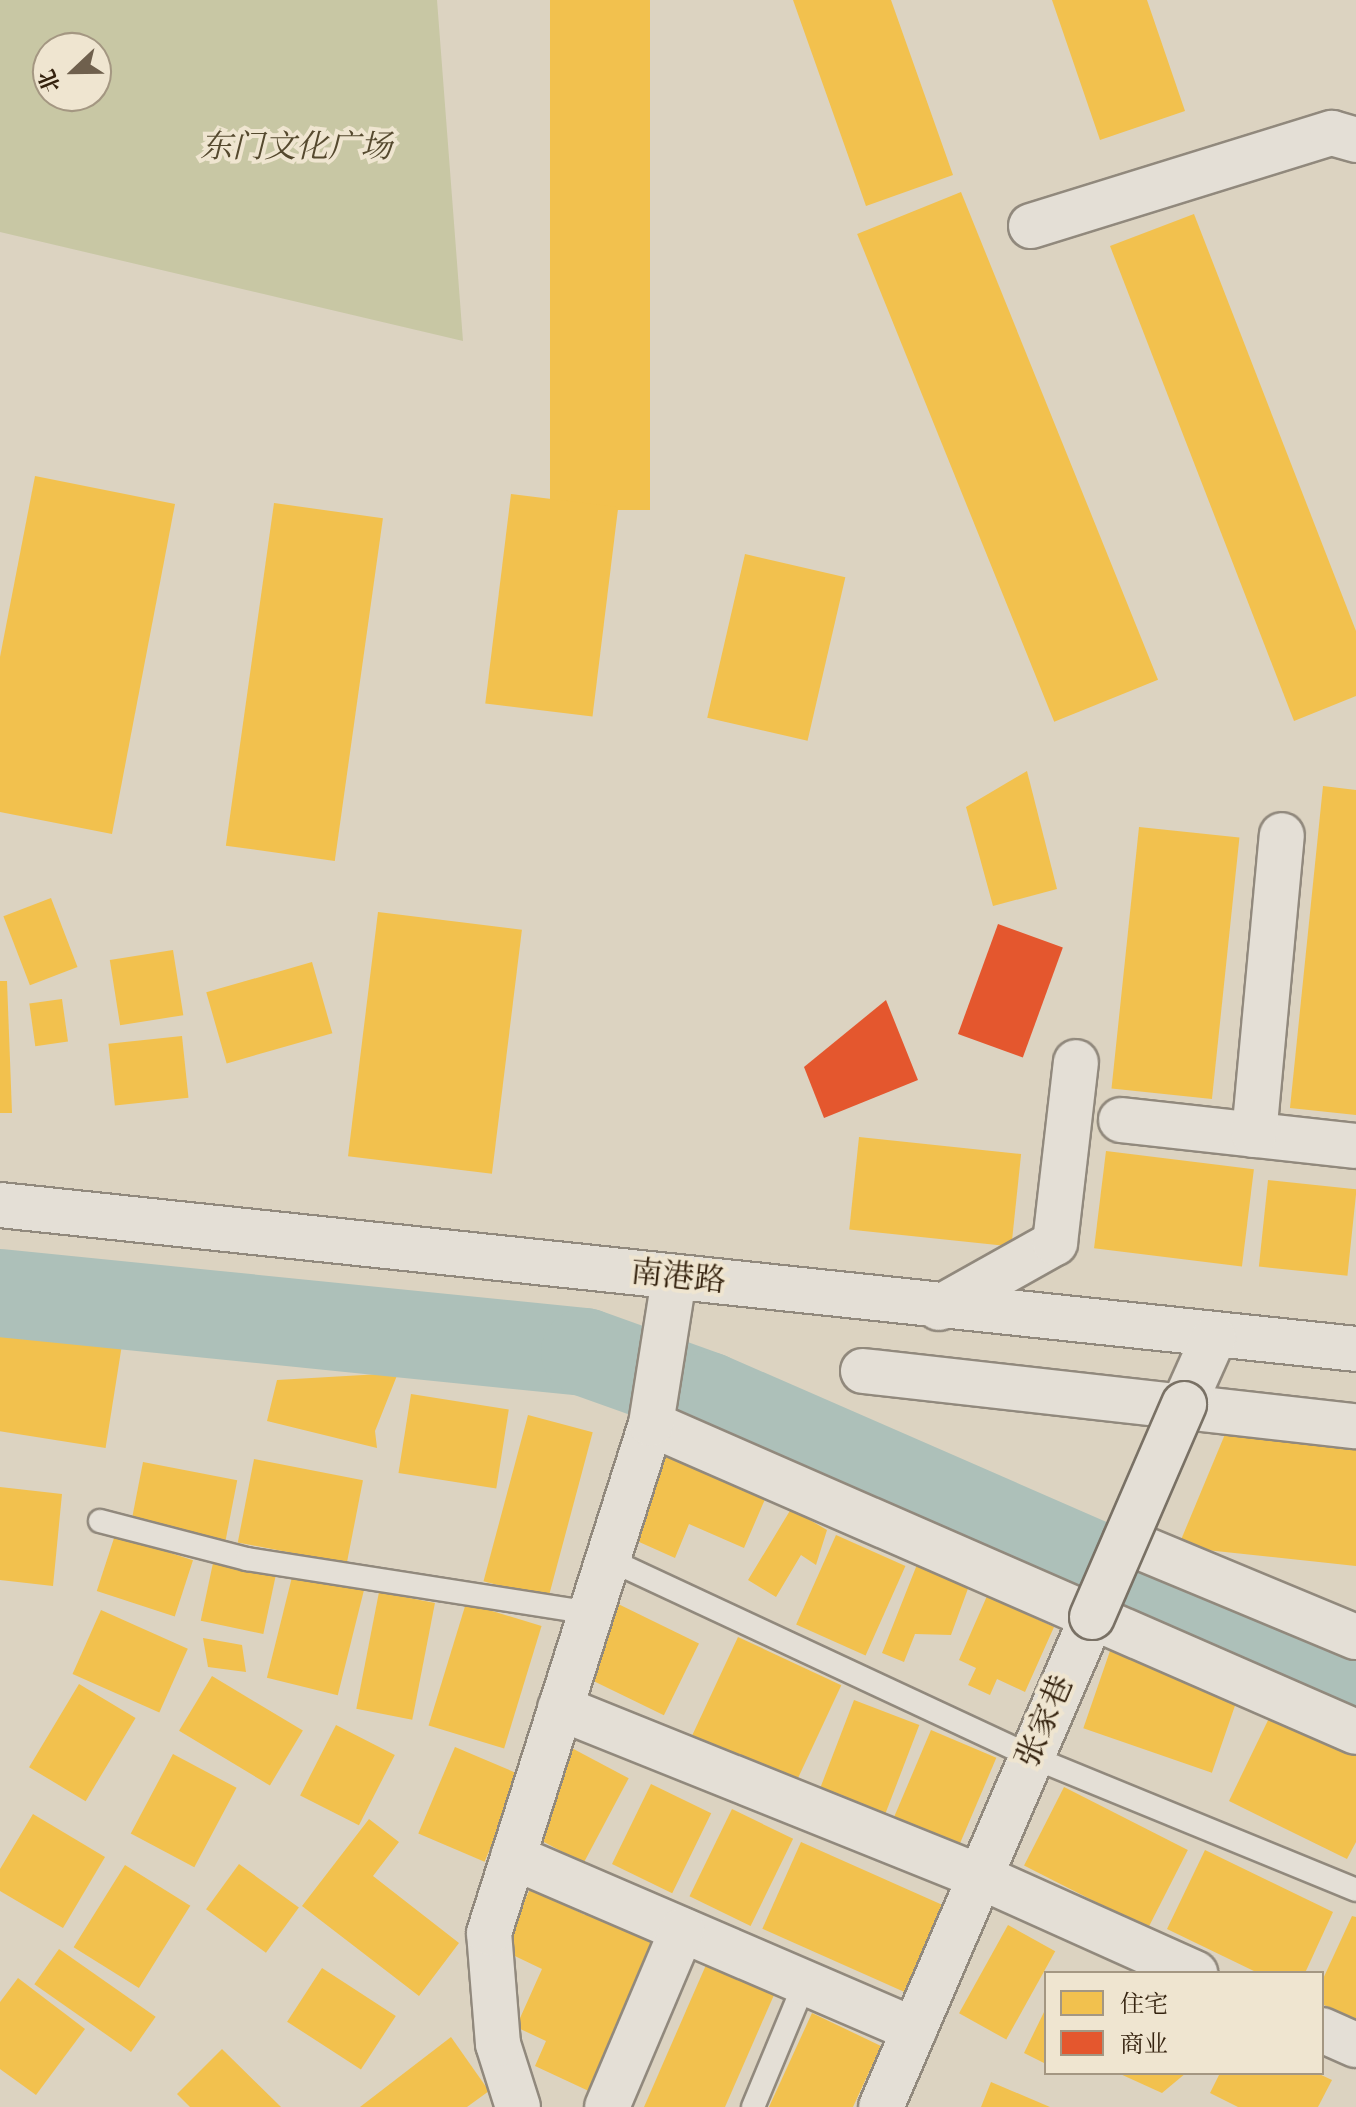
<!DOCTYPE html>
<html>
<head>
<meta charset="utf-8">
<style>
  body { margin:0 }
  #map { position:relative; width:1356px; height:2107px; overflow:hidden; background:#dcd3c1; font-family:"Sorts Mill Goudy","Noto Serif SC",serif }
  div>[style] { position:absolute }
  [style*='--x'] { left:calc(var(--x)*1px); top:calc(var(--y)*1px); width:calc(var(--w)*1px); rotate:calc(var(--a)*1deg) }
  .green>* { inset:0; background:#c8c7a4 }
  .homes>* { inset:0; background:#f2c14e; transform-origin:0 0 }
  .shops>* { inset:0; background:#e4572e; transform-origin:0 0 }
  .river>* { height:88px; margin:-44px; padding:0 44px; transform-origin:44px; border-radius:44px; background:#adc0b9 }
  .roads { filter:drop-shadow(2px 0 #91897d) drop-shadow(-2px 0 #91897d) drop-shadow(0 2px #91897d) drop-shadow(0 -2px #91897d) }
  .lane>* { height:22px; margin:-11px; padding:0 11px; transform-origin:11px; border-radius:11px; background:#e4dfd6 }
  .street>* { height:44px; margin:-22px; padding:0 22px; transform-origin:22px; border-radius:22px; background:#e4dfd6 }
  .secondary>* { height:44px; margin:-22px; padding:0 22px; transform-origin:22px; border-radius:22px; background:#e4dfd6 }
  .bridges { filter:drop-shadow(2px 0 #797165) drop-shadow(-2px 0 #797165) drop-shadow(0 2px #797165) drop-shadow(0 -2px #797165) }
  .secondary-bridge>* { height:44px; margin:-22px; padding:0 22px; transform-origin:22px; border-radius:22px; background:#e4dfd6 }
  span { translate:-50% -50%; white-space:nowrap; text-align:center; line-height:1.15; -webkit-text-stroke:8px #efe5d0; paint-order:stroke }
  .park-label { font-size:32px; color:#55492e; font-style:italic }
  .street-label { font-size:32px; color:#34220e }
  .legend { position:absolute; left:1044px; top:1971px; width:280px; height:104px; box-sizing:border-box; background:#efe5d0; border:2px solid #a49782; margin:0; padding:10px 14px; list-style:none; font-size:24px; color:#34220e }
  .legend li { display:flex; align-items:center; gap:16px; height:40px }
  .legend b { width:40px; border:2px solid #a49782 }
  .north { position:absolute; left:32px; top:32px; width:80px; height:80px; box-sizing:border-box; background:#efe5d0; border:2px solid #a49782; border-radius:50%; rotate:248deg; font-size:22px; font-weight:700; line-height:32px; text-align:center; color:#34220e }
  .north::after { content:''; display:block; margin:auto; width:28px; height:36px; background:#6f604d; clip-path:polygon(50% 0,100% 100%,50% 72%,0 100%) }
</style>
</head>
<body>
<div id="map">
  <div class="green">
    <div style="clip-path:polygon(evenodd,0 0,437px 0,463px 341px,0 232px,0 0,48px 48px,96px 48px,96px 96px,48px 96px,48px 48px)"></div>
  </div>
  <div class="homes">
    <div style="left:550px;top:0;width:100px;height:510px"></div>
    <div style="clip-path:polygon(793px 0,891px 0,953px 175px,866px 206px)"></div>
    <div style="clip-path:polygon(1052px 0,1147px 0,1185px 111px,1100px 140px)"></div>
    <div style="left:961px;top:192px;width:526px;height:112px;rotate:68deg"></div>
    <div style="clip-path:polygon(1194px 214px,1356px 631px,1356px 696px,1294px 721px,1110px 246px)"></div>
    <div style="clip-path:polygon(35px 476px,175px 504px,112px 834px,0 812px,0 657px)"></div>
    <div style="left:511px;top:494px;width:108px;height:211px;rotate:7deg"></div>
    <div style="left:274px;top:503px;width:110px;height:346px;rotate:8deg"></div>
    <div style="left:745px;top:554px;width:103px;height:168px;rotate:13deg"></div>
    <div style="clip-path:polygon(1027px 771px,1057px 889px,993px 906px,966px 807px)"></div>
    <div style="clip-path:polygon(1323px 786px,1356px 790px,1356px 1115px,1290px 1108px)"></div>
    <div style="left:1139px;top:827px;width:101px;height:263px;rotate:6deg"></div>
    <div style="left:51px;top:898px;width:74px;height:51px;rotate:69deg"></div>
    <div style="left:378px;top:912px;width:145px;height:246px;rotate:7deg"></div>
    <div style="left:173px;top:950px;width:66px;height:64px;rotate:81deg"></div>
    <div style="left:312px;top:962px;width:74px;height:110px;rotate:74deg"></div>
    <div style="clip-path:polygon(0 981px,7px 981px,12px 1113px,0 1113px)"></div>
    <div style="left:62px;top:999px;width:43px;height:33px;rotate:82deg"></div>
    <div style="left:182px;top:1036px;width:62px;height:74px;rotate:84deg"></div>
    <div style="left:859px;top:1137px;width:163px;height:93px;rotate:6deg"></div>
    <div style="left:1106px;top:1151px;width:149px;height:98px;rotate:7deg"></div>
    <div style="left:1268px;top:1180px;width:89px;height:87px;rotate:6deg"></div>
    <div style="left:0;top:1322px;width:124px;height:108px;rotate:9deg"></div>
    <div style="clip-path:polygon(398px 1373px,375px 1431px,377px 1448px,267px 1421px,277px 1380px)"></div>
    <div style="left:411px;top:1394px;width:99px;height:80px;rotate:9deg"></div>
    <div style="left:528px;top:1415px;width:67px;height:172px;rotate:15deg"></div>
    <div style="clip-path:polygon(1228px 1427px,1356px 1440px,1356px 1566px,1178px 1547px)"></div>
    <div style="clip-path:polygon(668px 1446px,769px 1490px,744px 1548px,689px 1524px,675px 1558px,628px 1537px)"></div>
    <div style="left:254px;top:1459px;width:111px;height:85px;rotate:11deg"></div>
    <div style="left:143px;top:1462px;width:96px;height:63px;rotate:11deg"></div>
    <div style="clip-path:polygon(0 1487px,62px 1494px,53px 1586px,0 1580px)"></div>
    <div style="clip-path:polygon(791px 1509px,827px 1530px,816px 1565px,801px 1555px,776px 1597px,748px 1580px)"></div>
    <div style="left:115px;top:1535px;width:82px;height:59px;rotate:18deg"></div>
    <div style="left:836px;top:1535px;width:76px;height:98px;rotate:24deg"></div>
    <div style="clip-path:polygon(918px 1562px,970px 1583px,951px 1635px,915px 1634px,904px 1662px,882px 1653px)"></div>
    <div style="left:213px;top:1563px;width:64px;height:59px;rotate:12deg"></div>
    <div style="left:294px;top:1569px;width:73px;height:112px;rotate:14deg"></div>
    <div style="left:379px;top:1592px;width:57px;height:119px;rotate:11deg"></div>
    <div style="clip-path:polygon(987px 1596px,1054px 1627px,1025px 1692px,997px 1679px,990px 1695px,968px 1685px,976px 1668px,959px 1660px)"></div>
    <div style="left:610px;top:1600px;width:99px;height:80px;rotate:26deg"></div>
    <div style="left:466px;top:1603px;width:79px;height:128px;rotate:17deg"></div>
    <div style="left:101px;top:1610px;width:95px;height:70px;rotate:24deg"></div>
    <div style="left:738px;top:1637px;width:114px;height:108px;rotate:25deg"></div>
    <div style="clip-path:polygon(203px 1638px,242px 1645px,246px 1672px,208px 1667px)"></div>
    <div style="left:1111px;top:1648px;width:136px;height:85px;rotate:19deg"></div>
    <div style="left:212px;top:1676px;width:106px;height:64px;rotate:31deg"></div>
    <div style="left:79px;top:1684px;width:66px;height:97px;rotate:31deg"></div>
    <div style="left:854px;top:1700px;width:70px;height:103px;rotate:21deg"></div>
    <div style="clip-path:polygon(1273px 1710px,1356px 1750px,1356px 1842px,1347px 1859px,1229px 1801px)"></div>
    <div style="left:336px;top:1725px;width:66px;height:79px;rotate:27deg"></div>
    <div style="left:931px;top:1730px;width:71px;height:94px;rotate:23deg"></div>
    <div style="left:566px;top:1745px;width:71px;height:96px;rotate:28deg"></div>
    <div style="left:455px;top:1747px;width:72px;height:94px;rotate:23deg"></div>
    <div style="left:173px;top:1754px;width:72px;height:90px;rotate:28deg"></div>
    <div style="left:651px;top:1784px;width:67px;height:89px;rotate:26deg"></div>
    <div style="left:1064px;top:1787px;width:139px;height:88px;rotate:27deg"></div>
    <div style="left:732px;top:1809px;width:68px;height:97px;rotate:26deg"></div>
    <div style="clip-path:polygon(33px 1814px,105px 1857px,63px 1928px,0 1891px,0 1869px)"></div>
    <div style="clip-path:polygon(369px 1819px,399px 1842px,373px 1876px,459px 1943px,419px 1996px,302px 1906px)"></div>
    <div style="left:801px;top:1842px;width:155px;height:95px;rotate:24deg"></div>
    <div style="clip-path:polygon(1205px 1850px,1333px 1912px,1305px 1973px,1258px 1973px,1167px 1929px)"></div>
    <div style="left:239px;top:1864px;width:74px;height:56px;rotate:36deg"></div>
    <div style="left:125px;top:1865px;width:77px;height:97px;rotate:32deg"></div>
    <div style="clip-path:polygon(530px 1889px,585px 1915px,590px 1903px,665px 1939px,593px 2093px,535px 2066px,546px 2041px,516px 2027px,542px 1969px,502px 1950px)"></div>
    <div style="clip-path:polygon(1352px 1916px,1356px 1917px,1356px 2020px,1322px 2004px,1322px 1981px)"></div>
    <div style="left:1008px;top:1925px;width:54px;height:101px;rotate:29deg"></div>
    <div style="left:59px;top:1949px;width:118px;height:43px;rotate:35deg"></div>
    <div style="clip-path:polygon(706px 1965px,774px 1995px,725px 2107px,644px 2107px)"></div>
    <div style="left:322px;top:1968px;width:88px;height:64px;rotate:33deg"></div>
    <div style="clip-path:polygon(18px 1978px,85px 2029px,36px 2095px,0 2069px,0 2002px)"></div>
    <div style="clip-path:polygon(1046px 2008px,1046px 2064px,1024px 2053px)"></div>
    <div style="clip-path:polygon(812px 2013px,881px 2046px,853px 2107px,769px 2107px)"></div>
    <div style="clip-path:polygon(451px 2037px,489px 2091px,467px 2107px,360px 2107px)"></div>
    <div style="clip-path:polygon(222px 2049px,281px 2107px,190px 2107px,177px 2094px)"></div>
    <div style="clip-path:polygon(1118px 2073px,1186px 2073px,1162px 2093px)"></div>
    <div style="clip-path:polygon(1220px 2073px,1317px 2073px,1332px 2080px,1318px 2107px,1238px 2107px,1210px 2093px)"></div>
    <div style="clip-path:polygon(991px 2082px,1050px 2107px,981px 2107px)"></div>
  </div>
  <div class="shops">
    <div style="left:998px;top:924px;width:69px;height:117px;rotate:20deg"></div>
    <div style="clip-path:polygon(886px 1000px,918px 1080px,824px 1118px,804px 1067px)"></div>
  </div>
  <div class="river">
    <div style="--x:0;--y:1293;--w:588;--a:5.76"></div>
    <div style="--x:585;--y:1352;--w:131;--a:19.7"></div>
    <div style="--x:708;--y:1396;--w:707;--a:23.59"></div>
  </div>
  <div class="roads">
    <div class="lane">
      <div style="--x:100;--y:1521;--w:152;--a:14.5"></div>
      <div style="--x:247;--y:1559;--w:348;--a:8.9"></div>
      <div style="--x:608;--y:1559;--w:468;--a:25"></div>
      <div style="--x:1032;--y:1757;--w:350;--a:22.3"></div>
      <div style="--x:753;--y:2107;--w:135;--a:-67.4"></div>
    </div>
    <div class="street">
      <div style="--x:1031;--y:226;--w:315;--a:-17.2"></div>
      <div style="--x:1332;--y:133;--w:25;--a:16"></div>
      <div style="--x:1121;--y:1120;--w:236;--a:6.3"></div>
      <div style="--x:1254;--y:1135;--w:301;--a:-84.7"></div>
      <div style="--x:939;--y:1308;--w:133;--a:-29.3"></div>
      <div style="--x:1055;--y:1243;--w:182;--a:-83.4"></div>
      <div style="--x:863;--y:1371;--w:496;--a:6.4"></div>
      <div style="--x:651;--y:1424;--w:769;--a:23.6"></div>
      <div style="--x:1125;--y:1541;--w:250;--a:22.6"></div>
      <div style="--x:560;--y:1708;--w:454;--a:21.9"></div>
      <div style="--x:981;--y:1877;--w:235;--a:24.2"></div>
      <div style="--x:513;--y:1857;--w:437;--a:23.3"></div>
      <div style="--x:1322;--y:2030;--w:37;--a:24"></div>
      <div style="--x:518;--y:2107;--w:66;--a:-107.6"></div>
      <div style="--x:498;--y:2044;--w:111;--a:-94.6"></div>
      <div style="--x:489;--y:1933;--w:534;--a:-72.35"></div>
      <div style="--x:651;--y:1424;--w:148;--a:-81"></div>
      <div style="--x:607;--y:2107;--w:192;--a:-67"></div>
    </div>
    <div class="secondary">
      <div style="--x:0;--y:1205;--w:1364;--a:6.06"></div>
      <div style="--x:1184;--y:1404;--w:73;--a:-65.9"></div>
      <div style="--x:881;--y:2107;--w:533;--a:-66.7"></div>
    </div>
  </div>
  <div class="bridges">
    <div class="secondary-bridge">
      <div style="--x:1092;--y:1617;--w:232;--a:-66.6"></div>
    </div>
  </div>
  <div class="park-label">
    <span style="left:296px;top:149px">东门文化广场</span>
  </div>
  <div class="street-label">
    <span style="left:678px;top:1279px;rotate:6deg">南港路</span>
    <span style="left:1047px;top:1722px;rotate:-67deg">张家巷</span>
  </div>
  <ul class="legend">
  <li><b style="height:22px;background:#f2c14e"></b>住宅</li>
  <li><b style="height:22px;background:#e4572e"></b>商业</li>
  </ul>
  <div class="north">北</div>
</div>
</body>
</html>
